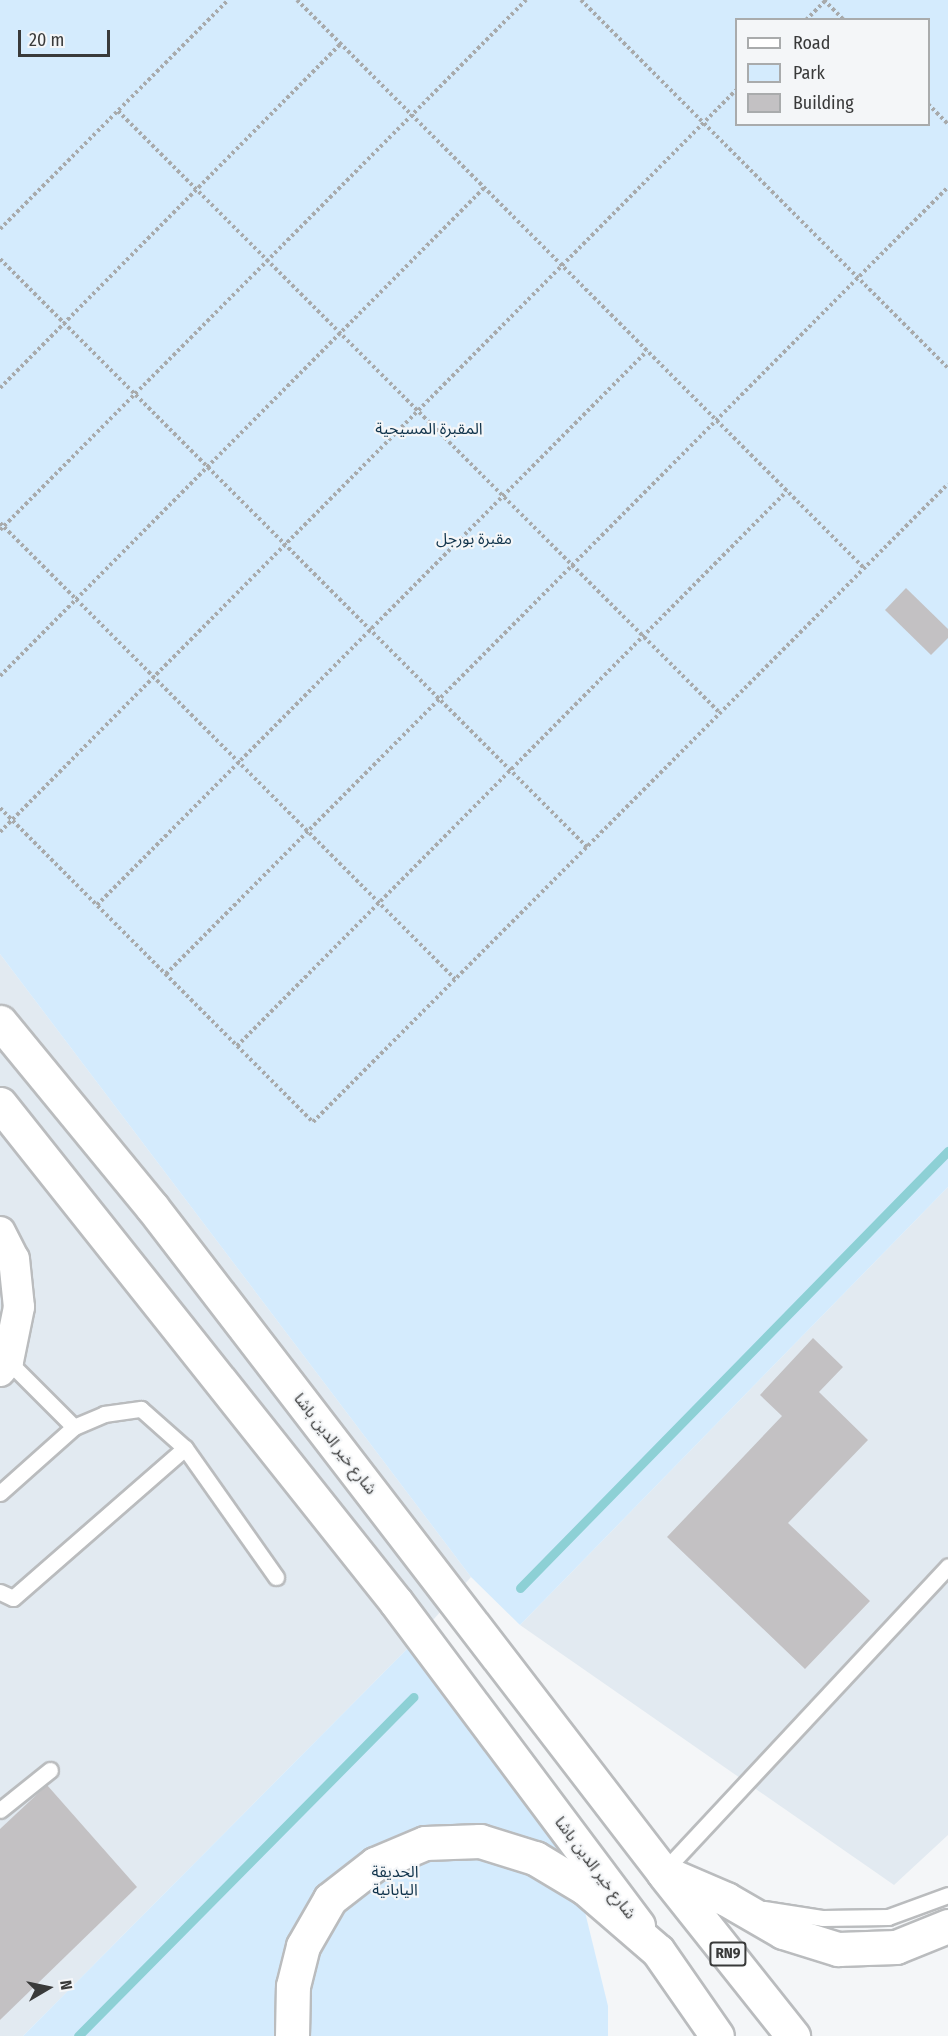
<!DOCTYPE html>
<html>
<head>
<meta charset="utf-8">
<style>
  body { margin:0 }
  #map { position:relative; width:948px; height:2036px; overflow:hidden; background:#f4f6f8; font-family:"Fira Sans Condensed","Noto Sans Arabic",sans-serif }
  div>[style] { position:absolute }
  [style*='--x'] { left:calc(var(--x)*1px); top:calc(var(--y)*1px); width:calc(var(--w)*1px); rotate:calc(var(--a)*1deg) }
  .built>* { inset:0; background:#e2eaf1 }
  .green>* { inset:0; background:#d4ebfd }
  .stream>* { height:9px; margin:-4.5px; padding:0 4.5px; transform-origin:4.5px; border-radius:4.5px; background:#8dd0d5 }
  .building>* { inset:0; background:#c3c1c3 }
  .path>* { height:4px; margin-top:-2px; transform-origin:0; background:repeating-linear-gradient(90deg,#a8aaab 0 3px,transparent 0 6px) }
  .roads { filter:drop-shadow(2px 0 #babcbe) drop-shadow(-2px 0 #babcbe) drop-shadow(0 2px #babcbe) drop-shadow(0 -2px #babcbe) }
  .lane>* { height:15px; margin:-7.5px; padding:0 7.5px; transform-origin:7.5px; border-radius:7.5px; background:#fff }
  .street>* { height:30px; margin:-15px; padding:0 15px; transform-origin:15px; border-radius:15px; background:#fff }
  .primary>* { height:33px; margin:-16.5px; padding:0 16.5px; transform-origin:16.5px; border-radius:16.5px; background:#fff }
  .highway>* { height:33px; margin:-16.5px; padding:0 16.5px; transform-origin:16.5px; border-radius:16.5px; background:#fff }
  span { translate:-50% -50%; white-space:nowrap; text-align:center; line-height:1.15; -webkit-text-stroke:4.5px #f4f6f8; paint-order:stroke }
  .shield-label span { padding:2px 4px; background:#f4f6f8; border:2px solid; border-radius:4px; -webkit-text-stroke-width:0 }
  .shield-label { font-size:15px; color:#393a3a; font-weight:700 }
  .park-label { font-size:16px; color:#11344c }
  .street-label { font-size:16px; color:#393a3a }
  .legend { position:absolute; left:735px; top:18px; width:195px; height:108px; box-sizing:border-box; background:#f4f6f8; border:2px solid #a9abac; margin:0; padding:8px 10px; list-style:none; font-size:18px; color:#393a3a }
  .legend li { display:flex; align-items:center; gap:12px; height:30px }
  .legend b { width:30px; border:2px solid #a9abac }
  .north { position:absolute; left:18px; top:1958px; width:60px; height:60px; -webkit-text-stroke:4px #f4f6f8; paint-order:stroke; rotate:81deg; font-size:16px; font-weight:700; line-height:24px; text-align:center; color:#393a3a }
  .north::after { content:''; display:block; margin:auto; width:21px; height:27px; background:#393a3a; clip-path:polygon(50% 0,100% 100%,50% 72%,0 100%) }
  .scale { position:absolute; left:18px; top:30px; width:92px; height:27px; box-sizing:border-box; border:3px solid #393a3a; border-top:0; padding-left:8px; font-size:18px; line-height:21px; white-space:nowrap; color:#393a3a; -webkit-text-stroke:4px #f4f6f8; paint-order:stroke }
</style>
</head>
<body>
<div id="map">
  <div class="built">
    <div style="clip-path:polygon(0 954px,471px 1577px,411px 1645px,23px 2036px,0 2036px)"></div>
    <div style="clip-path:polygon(948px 1187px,948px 1835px,894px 1885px,520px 1625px)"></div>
  </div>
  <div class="green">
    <div style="clip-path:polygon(evenodd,0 0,948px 0,948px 1187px,520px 1625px,471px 1577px,0 954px,0 0,736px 20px,928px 20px,928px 124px,736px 124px,736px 20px)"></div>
    <div style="clip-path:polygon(411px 1645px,572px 1859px,608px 2006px,608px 2036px,23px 2036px)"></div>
  </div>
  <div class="stream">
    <div style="--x:520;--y:1588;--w:612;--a:-45.6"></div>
    <div style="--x:78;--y:2036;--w:477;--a:-45.3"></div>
  </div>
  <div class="building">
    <div style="clip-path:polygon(906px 588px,948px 629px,948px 638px,931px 655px,885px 610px)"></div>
    <div style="clip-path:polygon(813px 1338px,843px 1367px,819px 1392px,868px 1440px,788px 1523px,870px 1601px,805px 1669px,667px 1537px,782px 1416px,760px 1395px)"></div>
    <div style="clip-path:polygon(47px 1785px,137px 1887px,0 2020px,0 1829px)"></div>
  </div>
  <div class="path">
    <div style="--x:297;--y:0;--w:803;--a:45.05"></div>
    <div style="--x:581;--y:0;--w:520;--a:45.08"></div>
    <div style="--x:824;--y:0;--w:28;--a:45"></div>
    <div style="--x:806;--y:20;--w:27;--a:-45"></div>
    <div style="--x:928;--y:104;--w:28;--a:45"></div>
    <div style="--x:118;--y:111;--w:851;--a:45"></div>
    <div style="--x:0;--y:229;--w:323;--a:-45.1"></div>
    <div style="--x:0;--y:259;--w:831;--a:45.05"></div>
    <div style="--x:0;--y:388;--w:484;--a:-45.3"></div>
    <div style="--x:0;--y:523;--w:644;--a:45.06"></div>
    <div style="--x:0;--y:530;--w:747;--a:-45.22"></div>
    <div style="--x:0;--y:676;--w:687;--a:-45.24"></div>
    <div style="--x:0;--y:808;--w:443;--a:45.1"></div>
    <div style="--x:313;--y:1122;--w:900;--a:-45.14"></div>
    <div style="--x:0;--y:832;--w:1045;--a:-45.23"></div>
    <div style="--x:97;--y:905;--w:781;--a:-45.21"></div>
    <div style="--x:166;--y:974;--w:1109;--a:-45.18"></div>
    <div style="--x:237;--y:1046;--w:781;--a:-45.26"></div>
  </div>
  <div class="roads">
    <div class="lane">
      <div style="--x:8;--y:1361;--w:93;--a:45"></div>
      <div style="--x:74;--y:1427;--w:33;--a:-23"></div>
      <div style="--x:104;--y:1414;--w:37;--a:-8"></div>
      <div style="--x:141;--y:1409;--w:59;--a:41.6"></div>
      <div style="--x:185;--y:1448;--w:158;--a:54.8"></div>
      <div style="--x:0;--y:1493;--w:99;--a:-41.7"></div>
      <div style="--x:0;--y:1592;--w:14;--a:25"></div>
      <div style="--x:13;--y:1598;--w:228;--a:-41.1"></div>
      <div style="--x:0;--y:1810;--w:64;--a:-38.7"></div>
      <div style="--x:663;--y:1872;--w:418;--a:-47"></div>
      <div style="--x:764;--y:1909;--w:60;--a:8.7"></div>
      <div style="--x:823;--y:1918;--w:65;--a:-0.9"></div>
      <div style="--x:888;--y:1917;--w:64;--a:-20.1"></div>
    </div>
    <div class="street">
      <div style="--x:0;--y:1232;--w:30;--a:63"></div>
      <div style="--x:14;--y:1259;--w:48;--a:84.1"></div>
      <div style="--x:19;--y:1307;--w:55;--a:101.5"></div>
      <div style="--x:8;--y:1361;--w:13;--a:129"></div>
    </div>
    <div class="primary">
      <div style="--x:0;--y:1022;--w:239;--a:50.6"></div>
      <div style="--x:152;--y:1207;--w:839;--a:52.46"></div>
      <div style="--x:0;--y:1104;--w:636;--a:51.51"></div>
      <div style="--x:396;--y:1602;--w:404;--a:53.2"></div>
    </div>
    <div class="highway">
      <div style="--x:663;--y:1872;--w:69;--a:23.2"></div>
      <div style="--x:726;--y:1899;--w:66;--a:30.1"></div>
      <div style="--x:783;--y:1932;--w:58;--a:17.2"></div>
      <div style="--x:838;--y:1949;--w:58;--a:-2"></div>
      <div style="--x:896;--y:1947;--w:56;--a:-22"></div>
      <div style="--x:665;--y:1875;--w:206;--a:51.5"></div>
      <div style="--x:292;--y:2036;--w:50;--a:-88.9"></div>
      <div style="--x:293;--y:1986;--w:41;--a:-76"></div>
      <div style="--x:303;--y:1946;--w:54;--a:-60.1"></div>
      <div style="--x:330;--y:1899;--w:57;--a:-37.9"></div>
      <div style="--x:375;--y:1864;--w:54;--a:-22.8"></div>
      <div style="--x:425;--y:1843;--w:55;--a:-2.1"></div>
      <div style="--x:480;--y:1841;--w:58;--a:17.2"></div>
      <div style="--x:535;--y:1858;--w:58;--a:31"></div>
      <div style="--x:585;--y:1888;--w:96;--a:40.8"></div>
      <div style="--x:658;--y:1951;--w:103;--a:55.2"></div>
    </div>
  </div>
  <div class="shield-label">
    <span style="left:728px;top:1954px">RN9</span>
  </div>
  <div class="park-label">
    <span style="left:429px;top:429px">المقبرة المسيحية</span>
    <span style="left:474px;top:539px">مقبرة بورجل</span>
    <span style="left:395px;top:1881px">الحديقة<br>اليابانية</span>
  </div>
  <div class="street-label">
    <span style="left:335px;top:1444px;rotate:52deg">شارع خير الدين باشا</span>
    <span style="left:595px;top:1868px;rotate:53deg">شارع خير الدين باشا</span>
  </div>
  <ul class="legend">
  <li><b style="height:8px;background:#fff"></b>Road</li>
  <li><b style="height:16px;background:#d4ebfd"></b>Park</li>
  <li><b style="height:16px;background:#c3c1c3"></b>Building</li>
  </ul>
  <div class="north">N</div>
  <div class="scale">20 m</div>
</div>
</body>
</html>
